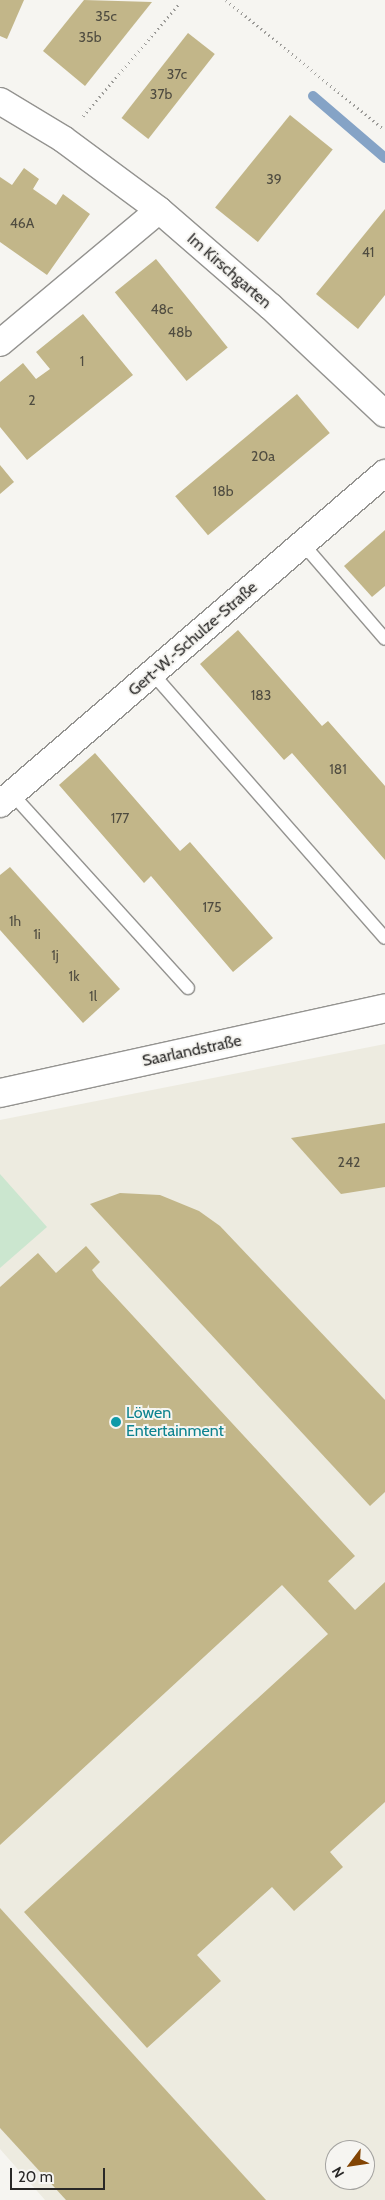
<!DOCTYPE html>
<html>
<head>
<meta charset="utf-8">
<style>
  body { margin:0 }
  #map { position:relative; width:385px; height:2200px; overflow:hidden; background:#f6f5f1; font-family:Cabin,sans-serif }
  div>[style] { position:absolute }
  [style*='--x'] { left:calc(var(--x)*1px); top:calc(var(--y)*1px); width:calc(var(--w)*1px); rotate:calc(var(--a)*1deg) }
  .built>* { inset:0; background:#edebe0 }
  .green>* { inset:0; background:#cbe6cf }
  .stream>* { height:10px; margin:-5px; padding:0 5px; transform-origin:5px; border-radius:5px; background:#85a3c6 }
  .building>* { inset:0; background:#c2b689; transform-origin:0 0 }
  .path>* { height:3px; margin-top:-1.5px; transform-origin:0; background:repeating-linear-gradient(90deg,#9c9b98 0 1px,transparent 0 5px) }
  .roads { filter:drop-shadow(1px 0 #949390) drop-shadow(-1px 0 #949390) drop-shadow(0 1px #949390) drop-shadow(0 -1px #949390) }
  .lane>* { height:12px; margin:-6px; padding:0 6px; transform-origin:6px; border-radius:6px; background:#fff }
  .street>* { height:26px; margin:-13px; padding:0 13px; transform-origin:13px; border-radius:13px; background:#fff }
  .secondary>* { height:28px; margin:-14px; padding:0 14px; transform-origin:14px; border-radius:14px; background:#fff }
  .dots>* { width:14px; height:14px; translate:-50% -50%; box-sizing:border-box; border:2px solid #f6f5f1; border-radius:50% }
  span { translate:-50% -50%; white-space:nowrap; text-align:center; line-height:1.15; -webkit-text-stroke:4px #f6f5f1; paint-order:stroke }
  .number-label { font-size:14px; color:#4f4c40 }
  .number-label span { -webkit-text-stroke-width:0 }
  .street-label { font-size:16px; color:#292827 }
  .culture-label { font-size:16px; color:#0d838f }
  .left { translate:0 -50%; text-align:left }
  .north { position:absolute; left:325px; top:2140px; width:50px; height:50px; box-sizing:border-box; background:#f6f5f1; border:1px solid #a4a3a0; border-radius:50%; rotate:239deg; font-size:14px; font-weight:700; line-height:20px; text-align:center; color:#292827 }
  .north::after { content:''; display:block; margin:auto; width:18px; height:22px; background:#824403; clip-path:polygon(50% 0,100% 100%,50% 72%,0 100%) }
  .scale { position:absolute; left:10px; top:2168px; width:95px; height:22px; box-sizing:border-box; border:2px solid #292827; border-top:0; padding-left:6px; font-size:15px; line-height:18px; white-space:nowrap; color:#292827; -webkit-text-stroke:4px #f6f5f1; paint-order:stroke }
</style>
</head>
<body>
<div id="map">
  <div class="built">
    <div style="clip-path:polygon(evenodd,385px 1044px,385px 2200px,45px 2200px,0 2149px,0 1120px,385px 1044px,335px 2150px,365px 2150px,365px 2180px,335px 2180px,335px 2150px)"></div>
  </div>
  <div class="green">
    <div style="clip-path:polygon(0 1174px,47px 1227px,0 1268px)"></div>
  </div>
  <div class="stream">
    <div style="--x:313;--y:96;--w:95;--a:40.7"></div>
  </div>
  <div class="building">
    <div style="clip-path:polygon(0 0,24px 0,7px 39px,0 36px)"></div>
    <div style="clip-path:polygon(84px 0,152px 2px,85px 86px,43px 51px)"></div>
    <div style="left:188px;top:33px;width:34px;height:108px;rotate:38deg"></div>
    <div style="left:290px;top:115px;width:55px;height:119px;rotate:39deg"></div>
    <div style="clip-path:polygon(24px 168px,39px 179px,33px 189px,56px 205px,63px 194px,90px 214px,47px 275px,0 242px,0 177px,12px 185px)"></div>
    <div style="clip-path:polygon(385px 209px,385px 295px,358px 329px,316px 294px)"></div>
    <div style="left:156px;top:259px;width:114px;height:53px;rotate:51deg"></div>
    <div style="clip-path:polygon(83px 314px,133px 375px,27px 460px,0 427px,0 382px,23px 363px,36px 379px,50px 369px,36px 352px)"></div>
    <div style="left:297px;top:394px;width:51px;height:159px;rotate:50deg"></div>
    <div style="clip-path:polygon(0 465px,14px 482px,0 494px)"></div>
    <div style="clip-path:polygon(385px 530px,385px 586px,372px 597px,344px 566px)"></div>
    <div style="clip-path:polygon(238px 630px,322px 726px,328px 721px,385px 786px,385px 860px,292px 753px,284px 760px,200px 664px)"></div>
    <div style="clip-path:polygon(95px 753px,180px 851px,190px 842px,273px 938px,233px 972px,151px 876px,144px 883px,59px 785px)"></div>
    <div style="clip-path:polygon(10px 867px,120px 989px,83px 1023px,0 930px,0 875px)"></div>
    <div style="clip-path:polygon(385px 1123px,385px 1187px,341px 1194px,291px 1138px)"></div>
    <div style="clip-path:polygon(120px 1193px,160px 1195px,199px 1211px,220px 1226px,385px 1400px,385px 1492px,370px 1506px,90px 1204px)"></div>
    <div style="clip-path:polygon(86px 1246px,100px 1262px,92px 1270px,97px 1277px,355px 1556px,328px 1581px,355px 1610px,385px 1582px,385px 1802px,330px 1852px,343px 1867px,294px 1911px,272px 1887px,197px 1955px,221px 1981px,147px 2048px,24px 1912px,328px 1634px,282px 1585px,0 1845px,0 1287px,38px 1253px,56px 1273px)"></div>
    <div style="clip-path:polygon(0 1908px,266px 2200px,66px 2200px,0 2128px)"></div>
  </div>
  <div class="path">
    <div style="--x:226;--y:0;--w:205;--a:39.3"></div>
    <div style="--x:83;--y:116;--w:148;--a:-49.4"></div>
  </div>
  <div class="roads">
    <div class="lane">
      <div style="--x:303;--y:544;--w:125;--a:49.2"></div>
      <div style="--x:153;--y:674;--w:351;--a:48.7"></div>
      <div style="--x:12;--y:794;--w:262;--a:47.8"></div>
    </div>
    <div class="street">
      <div style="--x:0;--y:101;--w:74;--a:31.1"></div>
      <div style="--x:63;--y:139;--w:119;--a:36.5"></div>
      <div style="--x:159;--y:210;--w:148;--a:40.9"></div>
      <div style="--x:271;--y:307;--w:156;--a:43.2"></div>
      <div style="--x:0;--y:343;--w:207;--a:-39.9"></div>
      <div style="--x:0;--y:804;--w:508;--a:-40.69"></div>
    </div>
    <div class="secondary">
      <div style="--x:0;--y:1093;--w:394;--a:-12.4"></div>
    </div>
  </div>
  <div class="dots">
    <div style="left:116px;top:1422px;background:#0f9aa8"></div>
  </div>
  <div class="number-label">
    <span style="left:106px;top:16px">35c</span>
    <span style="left:90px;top:37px">35b</span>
    <span style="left:177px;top:74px">37c</span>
    <span style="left:161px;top:94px">37b</span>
    <span style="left:274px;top:179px">39</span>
    <span style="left:22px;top:223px">46A</span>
    <span style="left:368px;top:252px">41</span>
    <span style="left:162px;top:309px">48c</span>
    <span style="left:180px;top:332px">48b</span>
    <span style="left:82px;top:361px">1</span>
    <span style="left:32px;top:400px">2</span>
    <span style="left:263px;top:456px">20a</span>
    <span style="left:223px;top:491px">18b</span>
    <span style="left:261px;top:695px">183</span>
    <span style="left:338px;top:769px">181</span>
    <span style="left:120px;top:818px">177</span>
    <span style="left:212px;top:907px">175</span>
    <span style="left:15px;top:921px">1h</span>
    <span style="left:37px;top:934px">1i</span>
    <span style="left:55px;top:955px">1j</span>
    <span style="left:74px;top:976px">1k</span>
    <span style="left:93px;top:996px">1l</span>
    <span style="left:349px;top:1162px">242</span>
  </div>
  <div class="street-label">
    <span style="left:229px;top:271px;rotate:41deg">Im Kirschgarten</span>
    <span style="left:193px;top:639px;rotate:-41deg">Gert-W.-Schulze-Straße</span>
    <span style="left:192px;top:1051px;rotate:-12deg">Saarlandstraße</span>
  </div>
  <div class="culture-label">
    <span class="left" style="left:126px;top:1422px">Löwen<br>Entertainment</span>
  </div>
  <div class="north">N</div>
  <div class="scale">20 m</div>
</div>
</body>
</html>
